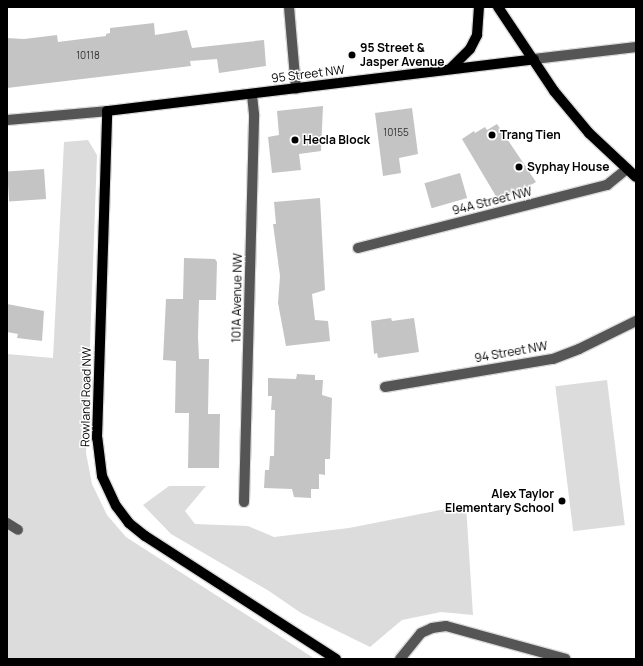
<!DOCTYPE html>
<html>
<head>
<meta charset="utf-8">
<style>
  body { margin:0 }
  #map { position:relative; width:643px; height:666px; overflow:hidden; background:#fff; font-family:Manrope,sans-serif }
  div>[style] { position:absolute }
  [style*='--x'] { left:calc(var(--x)*1px); top:calc(var(--y)*1px); width:calc(var(--w)*1px); rotate:calc(var(--a)*1deg) }
  .green>* { inset:0; background:#dcdcdc; transform-origin:0 0 }
  .building>* { inset:0; background:#c4c4c4; transform-origin:0 0 }
  .roads { filter:drop-shadow(1px 0 #dbdbdb) drop-shadow(-1px 0 #dbdbdb) drop-shadow(0 1px #dbdbdb) drop-shadow(0 -1px #dbdbdb) }
  .minor>* { height:10px; margin:-5px; padding:0 5px; transform-origin:5px; border-radius:5px; background:#555 }
  .major>* { height:10px; margin:-5px; padding:0 5px; transform-origin:5px; border-radius:5px; background:#000 }
  .dots>* { width:11px; height:11px; translate:-50% -50%; box-sizing:border-box; border:2px solid #fff; border-radius:50% }
  span { translate:-50% -50%; white-space:nowrap; text-align:center; line-height:1.15; -webkit-text-stroke:3px #fff; paint-order:stroke }
  .number-label { font-size:10px; color:#313131 }
  .number-label span { -webkit-text-stroke-width:0 }
  .poi-label { font-size:12px; color:#000; font-weight:700 }
  .left { translate:0 -50%; text-align:left }
  .right { translate:-100% -50%; text-align:right }
  .street-label { font-size:12px; color:#000 }
  .frame { position:absolute; inset:0; border:8px solid #000; pointer-events:none }
</style>
</head>
<body>
<div id="map">
  <div class="green">
    <div style="clip-path:polygon(88px 140px,97px 155px,86px 453px,92px 484px,107px 515px,126px 537px,315px 659px,7px 659px,7px 354px,53px 358px,64px 142px)"></div>
    <div style="left:607px;top:380px;width:146px;height:52px;rotate:83deg"></div>
    <div style="clip-path:polygon(169px 486px,206px 486px,185px 511px,195px 524px,248px 526px,274px 537px,349px 528px,466px 505px,473px 615px,441px 612px,402px 620px,370px 647px,301px 613px,269px 591px,171px 534px,143px 505px)"></div>
  </div>
  <div class="building">
    <div style="clip-path:polygon(154px 23px,155px 35px,187px 30px,192px 48px,264px 40px,266px 66px,219px 73px,217px 59px,190px 61px,191px 66px,7px 88px,7px 38px,24px 39px,57px 35px,58px 42px,106px 36px,106px 34px,110px 33px,110px 28px)"></div>
    <div style="clip-path:polygon(323px 106px,321px 151px,299px 154px,301px 170px,272px 173px,268px 137px,279px 135px,277px 111px)"></div>
    <div style="clip-path:polygon(412px 108px,418px 154px,399px 158px,401px 173px,383px 176px,375px 113px)"></div>
    <div style="clip-path:polygon(497px 124px,536px 182px,516px 194px,515px 192px,509px 195px,507px 192px,497px 198px,462px 139px,474px 131px,475px 133px,485px 127px,487px 130px)"></div>
    <div style="left:44px;top:169px;width:30px;height:37px;rotate:86deg"></div>
    <div style="left:460px;top:173px;width:26px;height:37px;rotate:74deg"></div>
    <div style="clip-path:polygon(320px 198px,325px 290px,312px 294px,315px 320px,328px 321px,330px 341px,286px 346px,278px 303px,280px 276px,273px 224px,276px 224px,274px 202px)"></div>
    <div style="clip-path:polygon(184px 258px,215px 259px,217px 262px,216px 300px,199px 300px,198px 337px,199px 359px,209px 359px,208px 414px,220px 414px,219px 468px,188px 468px,189px 413px,175px 413px,176px 361px,163px 360px,166px 299px,183px 299px)"></div>
    <div style="clip-path:polygon(7px 304px,44px 311px,42px 341px,17px 338px,18px 334px,7px 332px)"></div>
    <div style="clip-path:polygon(391px 318px,392px 321px,414px 318px,419px 352px,378px 358px,377px 353px,374px 354px,371px 321px)"></div>
    <div style="clip-path:polygon(297px 374px,315px 375px,315px 380px,323px 380px,322px 395px,332px 398px,330px 459px,325px 459px,325px 475px,319px 474px,319px 489px,311px 489px,311px 498px,294px 497px,292px 489px,264px 488px,265px 470px,269px 470px,270px 456px,274px 456px,275px 410px,271px 410px,272px 396px,268px 396px,268px 378px,296px 379px)"></div>
  </div>
  <div class="roads">
    <div class="minor">
      <div style="--x:289;--y:7;--w:82;--a:85.1"></div>
      <div style="--x:534;--y:59;--w:103;--a:-6.7"></div>
      <div style="--x:7;--y:120;--w:100;--a:-5.1"></div>
      <div style="--x:358;--y:248;--w:257;--a:-14.2"></div>
      <div style="--x:607;--y:185;--w:26;--a:-39"></div>
      <div style="--x:385;--y:387;--w:170;--a:-9.5"></div>
      <div style="--x:553;--y:359;--w:28;--a:-21"></div>
      <div style="--x:579;--y:349;--w:64;--a:-26.2"></div>
      <div style="--x:244;--y:502;--w:388;--a:-88.5"></div>
      <div style="--x:254;--y:114;--w:20;--a:-96"></div>
      <div style="--x:7;--y:523;--w:13;--a:32"></div>
      <div style="--x:400;--y:659;--w:33;--a:-51"></div>
      <div style="--x:421;--y:633;--w:12;--a:-24"></div>
      <div style="--x:432;--y:628;--w:14;--a:-8"></div>
      <div style="--x:446;--y:626;--w:124;--a:15.4"></div>
    </div>
    <div class="major">
      <div style="--x:498;--y:7;--w:101;--a:56.3"></div>
      <div style="--x:554;--y:91;--w:55;--a:50.2"></div>
      <div style="--x:589;--y:133;--w:64;--a:43.1"></div>
      <div style="--x:450;--y:69;--w:28;--a:-45"></div>
      <div style="--x:470;--y:49;--w:16;--a:-63"></div>
      <div style="--x:477;--y:35;--w:28;--a:-86"></div>
      <div style="--x:336;--y:659;--w:227;--a:-147.2"></div>
      <div style="--x:145;--y:536;--w:21;--a:-141"></div>
      <div style="--x:129;--y:523;--w:21;--a:-127"></div>
      <div style="--x:116;--y:506;--w:33;--a:-115"></div>
      <div style="--x:102;--y:476;--w:38;--a:-97"></div>
      <div style="--x:97;--y:438;--w:327;--a:-88.2"></div>
      <div style="--x:107;--y:111;--w:430;--a:-6.9"></div>
    </div>
  </div>
  <div class="dots">
    <div style="left:352px;top:55px;background:#000"></div>
    <div style="left:492px;top:135px;background:#000"></div>
    <div style="left:295px;top:140px;background:#000"></div>
    <div style="left:519px;top:167px;background:#000"></div>
    <div style="left:562px;top:501px;background:#000"></div>
  </div>
  <div class="number-label">
    <span style="left:88px;top:56px">10118</span>
    <span style="left:396px;top:133px">10155</span>
  </div>
  <div class="poi-label">
    <span class="left" style="left:360px;top:55px">95 Street &amp;<br>Jasper Avenue</span>
    <span class="left" style="left:500px;top:135px">Trang Tien</span>
    <span class="left" style="left:303px;top:140px">Hecla Block</span>
    <span class="left" style="left:527px;top:167px">Syphay House</span>
    <span class="right" style="left:554px;top:501px">Alex Taylor<br>Elementary School</span>
  </div>
  <div class="street-label">
    <span style="left:308px;top:74px;rotate:-7deg">95 Street NW</span>
    <span style="left:492px;top:201px;rotate:-14deg">94A Street NW</span>
    <span style="left:237px;top:298px;rotate:-89deg">101A Avenue NW</span>
    <span style="left:511px;top:352px;rotate:-10deg">94 Street NW</span>
    <span style="left:86px;top:397px;rotate:-89deg">Rowland Road NW</span>
  </div>
  <div class="frame"></div>
</div>
</body>
</html>
